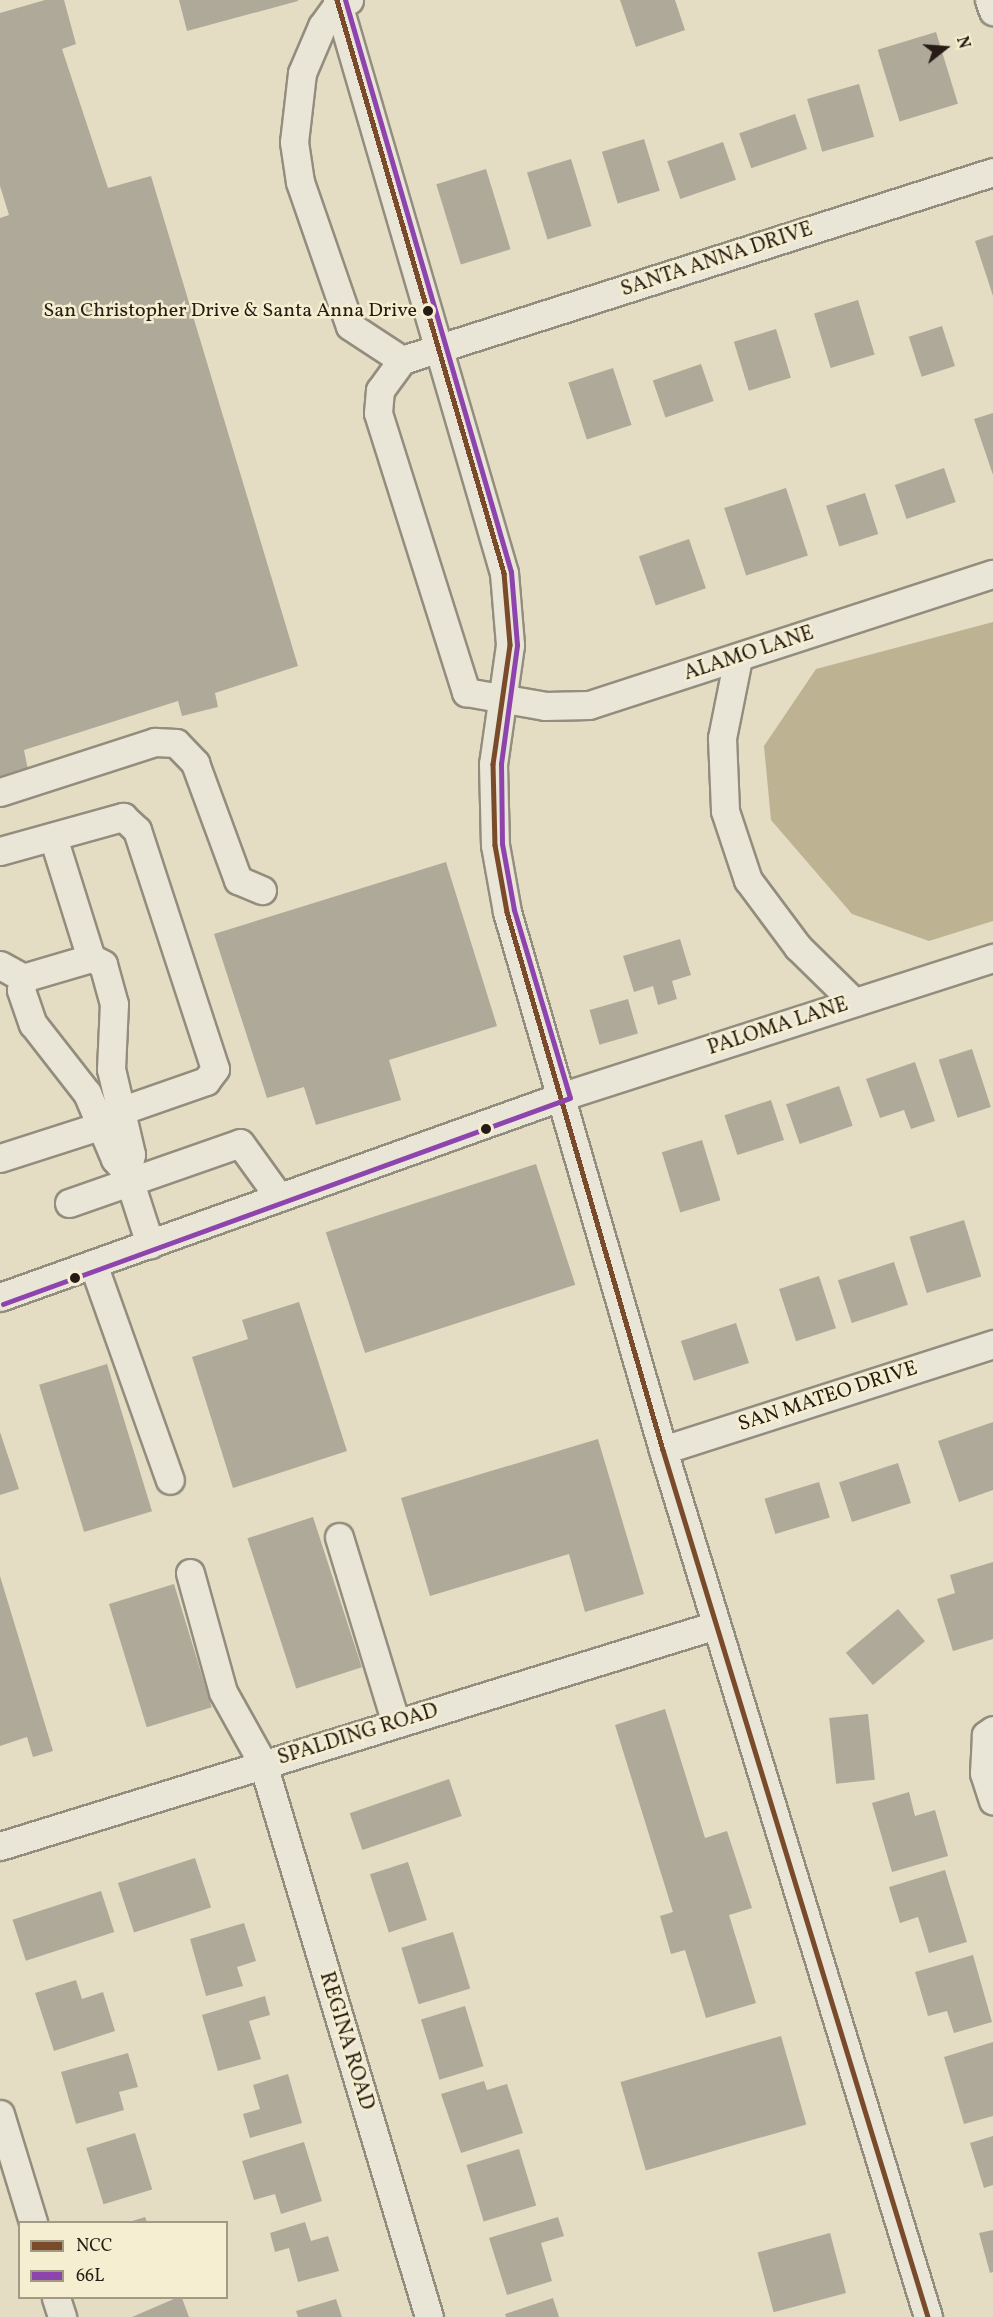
<!DOCTYPE html>
<html>
<head>
<meta charset="utf-8">
<style>
  body { margin:0 }
  #map { position:relative; width:993px; height:2317px; overflow:hidden; background:#e4ddc3; font-family:Vollkorn,serif }
  div>[style] { position:absolute }
  [style*='--x'] { left:calc(var(--x)*1px); top:calc(var(--y)*1px); width:calc(var(--w)*1px); rotate:calc(var(--a)*1deg) }
  .water>* { inset:0; background:#bdb393 }
  .building>* { inset:0; background:#afa999; transform-origin:0 0 }
  .roads { filter:drop-shadow(2px 0 #938d7e) drop-shadow(-2px 0 #938d7e) drop-shadow(0 2px #938d7e) drop-shadow(0 -2px #938d7e) }
  .minor>* { height:27px; margin:-13.5px; padding:0 13.5px; transform-origin:13.5px; border-radius:13.5px; background:#e9e6d8 }
  .bus-1>* { height:4.5px; margin:-2.25px; padding:0 2.25px; transform-origin:2.25px; border-radius:2.25px; background:#7a4b2a }
  .bus-2>* { height:4.5px; margin:-2.25px; padding:0 2.25px; transform-origin:2.25px; border-radius:2.25px; background:#8e44ad }
  .dots>* { width:16px; height:16px; translate:-50% -50%; box-sizing:border-box; border:3px solid #f6eed0; border-radius:50% }
  span { translate:-50% -50%; white-space:nowrap; text-align:center; line-height:1.15; -webkit-text-stroke:5px #f6eed0; paint-order:stroke }
  .bus-label { font-size:20px; color:#271c15 }
  .right { translate:-100% -50%; text-align:right }
  .street-label { font-size:21px; color:#271c15 }
  .legend { position:absolute; left:18px; top:2221px; width:210px; height:78px; box-sizing:border-box; background:#f6eed0; border:2px solid #a39a85; margin:0; padding:8px 10px; list-style:none; font-size:18px; color:#271c15 }
  .legend li { display:flex; align-items:center; gap:12px; height:30px }
  .legend b { width:30px; border:2px solid #a39a85 }
  .north { position:absolute; left:915px; top:18px; width:60px; height:60px; -webkit-text-stroke:4px #f6eed0; paint-order:stroke; rotate:73deg; font-size:16px; font-weight:700; line-height:24px; text-align:center; color:#271c15 }
  .north::after { content:''; display:block; margin:auto; width:21px; height:27px; background:#271c15; clip-path:polygon(50% 0,100% 100%,50% 72%,0 100%) }
</style>
</head>
<body>
<div id="map">
  <div class="water">
    <div style="clip-path:polygon(993px 622px,993px 921px,929px 941px,852px 914px,771px 820px,764px 746px,816px 669px)"></div>
  </div>
  <div class="building">
    <div style="clip-path:polygon(45px 0,64px 0,76px 44px,62px 49px,108px 188px,151px 176px,298px 666px,215px 693px,218px 707px,182px 716px,178px 701px,24px 750px,28px 770px,0 778px,0 218px,9px 215px,0 186px,0 13px)"></div>
    <div style="clip-path:polygon(179px 0,298px 0,298px 1px,187px 31px)"></div>
    <div style="clip-path:polygon(620px 0,675px 0,685px 30px,636px 47px)"></div>
    <div style="left:936px;top:32px;width:75px;height:61px;rotate:73deg"></div>
    <div style="left:859px;top:84px;width:55px;height:54px;rotate:74deg"></div>
    <div style="left:795px;top:114px;width:37px;height:59px;rotate:71deg"></div>
    <div style="left:644px;top:139px;width:54px;height:44px;rotate:73deg"></div>
    <div style="left:723px;top:142px;width:40px;height:59px;rotate:71deg"></div>
    <div style="left:571px;top:159px;width:70px;height:46px;rotate:73deg"></div>
    <div style="left:486px;top:169px;width:84px;height:52px;rotate:73deg"></div>
    <div style="clip-path:polygon(993px 235px,993px 296px,975px 241px)"></div>
    <div style="left:858px;top:300px;width:57px;height:46px;rotate:73deg"></div>
    <div style="left:942px;top:326px;width:42px;height:35px;rotate:72deg"></div>
    <div style="left:776px;top:329px;width:51px;height:44px;rotate:73deg"></div>
    <div style="left:701px;top:364px;width:39px;height:51px;rotate:71deg"></div>
    <div style="left:613px;top:368px;width:60px;height:47px;rotate:72deg"></div>
    <div style="clip-path:polygon(993px 413px,993px 475px,974px 419px)"></div>
    <div style="left:944px;top:468px;width:36px;height:52px;rotate:71deg"></div>
    <div style="left:786px;top:488px;width:71px;height:65px;rotate:72deg"></div>
    <div style="left:865px;top:493px;width:43px;height:41px;rotate:72deg"></div>
    <div style="left:689px;top:539px;width:52px;height:53px;rotate:71deg"></div>
    <div style="clip-path:polygon(446px 862px,497px 1026px,389px 1060px,401px 1100px,316px 1125px,304px 1087px,267px 1098px,214px 934px)"></div>
    <div style="clip-path:polygon(680px 939px,691px 975px,672px 981px,677px 999px,658px 1005px,653px 986px,634px 992px,623px 956px)"></div>
    <div style="left:628px;top:999px;width:36px;height:40px;rotate:74deg"></div>
    <div style="left:972px;top:1049px;width:61px;height:35px;rotate:72deg"></div>
    <div style="clip-path:polygon(915px 1062px,935px 1121px,911px 1129px,904px 1110px,880px 1118px,866px 1079px)"></div>
    <div style="left:839px;top:1086px;width:42px;height:56px;rotate:71deg"></div>
    <div style="left:771px;top:1100px;width:42px;height:49px;rotate:72deg"></div>
    <div style="left:702px;top:1140px;width:63px;height:42px;rotate:73deg"></div>
    <div style="left:536px;top:1164px;width:127px;height:221px;rotate:72deg"></div>
    <div style="left:964px;top:1220px;width:59px;height:57px;rotate:73deg"></div>
    <div style="left:894px;top:1262px;width:45px;height:59px;rotate:72deg"></div>
    <div style="left:819px;top:1276px;width:55px;height:42px;rotate:72deg"></div>
    <div style="clip-path:polygon(299px 1302px,347px 1451px,233px 1488px,192px 1357px,248px 1339px,242px 1320px)"></div>
    <div style="left:736px;top:1323px;width:42px;height:58px;rotate:72deg"></div>
    <div style="left:107px;top:1364px;width:154px;height:71px;rotate:73deg"></div>
    <div style="clip-path:polygon(993px 1422px,993px 1490px,959px 1502px,938px 1441px)"></div>
    <div style="clip-path:polygon(0 1432px,19px 1489px,0 1495px)"></div>
    <div style="clip-path:polygon(598px 1439px,644px 1594px,585px 1612px,569px 1554px,430px 1596px,401px 1498px)"></div>
    <div style="left:898px;top:1463px;width:42px;height:62px;rotate:72deg"></div>
    <div style="left:819px;top:1482px;width:37px;height:57px;rotate:73deg"></div>
    <div style="left:313px;top:1517px;width:158px;height:69px;rotate:72deg"></div>
    <div style="clip-path:polygon(993px 1562px,993px 1639px,953px 1651px,937px 1599px,955px 1593px,950px 1575px)"></div>
    <div style="clip-path:polygon(0 1576px,53px 1751px,33px 1757px,27px 1737px,0 1746px)"></div>
    <div style="left:174px;top:1584px;width:129px;height:68px;rotate:73deg"></div>
    <div style="left:898px;top:1609px;width:42px;height:68px;rotate:50deg"></div>
    <div style="clip-path:polygon(665px 1709px,705px 1838px,727px 1831px,752px 1908px,729px 1915px,756px 2003px,706px 2018px,685px 1950px,671px 1954px,660px 1916px,673px 1912px,615px 1725px)"></div>
    <div style="left:868px;top:1714px;width:66px;height:39px;rotate:84deg"></div>
    <div style="left:449px;top:1779px;width:39px;height:105px;rotate:71deg"></div>
    <div style="clip-path:polygon(909px 1792px,915px 1816px,935px 1810px,948px 1856px,892px 1872px,872px 1803px)"></div>
    <div style="left:195px;top:1858px;width:52px;height:81px;rotate:72deg"></div>
    <div style="left:408px;top:1862px;width:61px;height:40px;rotate:72deg"></div>
    <div style="clip-path:polygon(945px 1870px,967px 1942px,929px 1953px,918px 1917px,900px 1923px,889px 1887px)"></div>
    <div style="left:101px;top:1891px;width:43px;height:93px;rotate:72deg"></div>
    <div style="clip-path:polygon(244px 1923px,256px 1961px,237px 1967px,243px 1986px,206px 1996px,190px 1939px)"></div>
    <div style="left:453px;top:1932px;width:59px;height:54px;rotate:73deg"></div>
    <div style="clip-path:polygon(973px 1955px,992px 2022px,954px 2033px,947px 2011px,928px 2016px,915px 1972px)"></div>
    <div style="clip-path:polygon(76px 1980px,82px 1999px,103px 1992px,115px 2031px,54px 2051px,35px 1993px)"></div>
    <div style="clip-path:polygon(265px 1996px,270px 2015px,249px 2021px,261px 2059px,218px 2071px,202px 2015px)"></div>
    <div style="left:465px;top:2006px;width:63px;height:46px;rotate:73deg"></div>
    <div style="left:781px;top:2036px;width:92px;height:167px;rotate:74deg"></div>
    <div style="clip-path:polygon(993px 2042px,993px 2116px,964px 2124px,944px 2057px)"></div>
    <div style="clip-path:polygon(128px 2053px,138px 2087px,119px 2092px,124px 2110px,76px 2124px,61px 2072px)"></div>
    <div style="clip-path:polygon(288px 2074px,302px 2123px,250px 2138px,243px 2114px,260px 2109px,253px 2085px)"></div>
    <div style="clip-path:polygon(484px 2081px,487px 2090px,507px 2084px,523px 2133px,461px 2153px,441px 2094px)"></div>
    <div style="left:135px;top:2133px;width:59px;height:51px;rotate:73deg"></div>
    <div style="clip-path:polygon(993px 2136px,993px 2185px,984px 2188px,970px 2143px)"></div>
    <div style="clip-path:polygon(304px 2142px,322px 2201px,281px 2214px,275px 2194px,254px 2200px,242px 2161px)"></div>
    <div style="left:519px;top:2149px;width:59px;height:55px;rotate:73deg"></div>
    <div style="clip-path:polygon(145px 2217px,147px 2222px,129px 2222px)"></div>
    <div style="clip-path:polygon(558px 2217px,564px 2236px,541px 2243px,552px 2281px,507px 2295px,489px 2238px)"></div>
    <div style="clip-path:polygon(305px 2222px,311px 2241px,328px 2236px,339px 2271px,298px 2282px,289px 2248px,275px 2252px,270px 2233px)"></div>
    <div style="clip-path:polygon(993px 2230px,993px 2272px,990px 2273px,979px 2233px)"></div>
    <div style="left:830px;top:2233px;width:62px;height:75px;rotate:75deg"></div>
    <div style="clip-path:polygon(176px 2298px,182px 2298px,189px 2317px,132px 2317px)"></div>
    <div style="clip-path:polygon(553px 2298px,559px 2317px,506px 2317px,505px 2314px)"></div>
    <div style="clip-path:polygon(336px 2299px,342px 2317px,298px 2317px,296px 2311px)"></div>
  </div>
  <div class="roads">
    <div class="minor">
      <div style="--x:337;--y:0;--w:597;--a:73.75"></div>
      <div style="--x:504;--y:573;--w:72;--a:85.2"></div>
      <div style="--x:510;--y:645;--w:120;--a:98.1"></div>
      <div style="--x:493;--y:764;--w:81;--a:88.6"></div>
      <div style="--x:495;--y:845;--w:68;--a:79.8"></div>
      <div style="--x:507;--y:912;--w:560;--a:73.83"></div>
      <div style="--x:663;--y:1450;--w:907;--a:73"></div>
      <div style="--x:349;--y:0;--w:12;--a:160"></div>
      <div style="--x:338;--y:4;--w:27;--a:126"></div>
      <div style="--x:322;--y:26;--w:51;--a:113.1"></div>
      <div style="--x:302;--y:73;--w:69;--a:96.6"></div>
      <div style="--x:294;--y:142;--w:40;--a:81.5"></div>
      <div style="--x:300;--y:182;--w:152;--a:70.9"></div>
      <div style="--x:350;--y:326;--w:62;--a:33.2"></div>
      <div style="--x:989;--y:0;--w:12;--a:70"></div>
      <div style="--x:993;--y:172;--w:620;--a:162.35"></div>
      <div style="--x:402;--y:360;--w:37;--a:126"></div>
      <div style="--x:380;--y:390;--w:23;--a:95"></div>
      <div style="--x:378;--y:413;--w:293;--a:72.5"></div>
      <div style="--x:466;--y:692;--w:80;--a:10"></div>
      <div style="--x:545;--y:706;--w:44;--a:-1.3"></div>
      <div style="--x:589;--y:705;--w:425;--a:-18"></div>
      <div style="--x:738;--y:658;--w:82;--a:101.3"></div>
      <div style="--x:722;--y:738;--w:73;--a:87.6"></div>
      <div style="--x:725;--y:811;--w:73;--a:71.6"></div>
      <div style="--x:748;--y:880;--w:84;--a:53.3"></div>
      <div style="--x:798;--y:947;--w:78;--a:44.5"></div>
      <div style="--x:0;--y:792;--w:163;--a:-17.9"></div>
      <div style="--x:155;--y:742;--w:21;--a:3"></div>
      <div style="--x:176;--y:743;--w:28;--a:46"></div>
      <div style="--x:195;--y:763;--w:125;--a:69.8"></div>
      <div style="--x:238;--y:880;--w:26;--a:23"></div>
      <div style="--x:53;--y:837;--w:127;--a:72.6"></div>
      <div style="--x:0;--y:851;--w:128;--a:-15.5"></div>
      <div style="--x:123;--y:817;--w:19;--a:43"></div>
      <div style="--x:137;--y:830;--w:251;--a:71.9"></div>
      <div style="--x:215;--y:1069;--w:15;--a:127"></div>
      <div style="--x:206;--y:1081;--w:91;--a:160.8"></div>
      <div style="--x:0;--y:965;--w:26;--a:29"></div>
      <div style="--x:0;--y:1158;--w:108;--a:-17.8"></div>
      <div style="--x:127;--y:1173;--w:19;--a:-78"></div>
      <div style="--x:131;--y:1154;--w:87;--a:-103.2"></div>
      <div style="--x:111;--y:1069;--w:65;--a:-87.4"></div>
      <div style="--x:114;--y:1004;--w:41;--a:-105.4"></div>
      <div style="--x:103;--y:964;--w:13;--a:-153"></div>
      <div style="--x:91;--y:958;--w:71;--a:163.6"></div>
      <div style="--x:23;--y:978;--w:12;--a:99"></div>
      <div style="--x:21;--y:990;--w:36;--a:71"></div>
      <div style="--x:33;--y:1024;--w:88;--a:52"></div>
      <div style="--x:87;--y:1093;--w:72;--a:67"></div>
      <div style="--x:115;--y:1159;--w:18;--a:49"></div>
      <div style="--x:127;--y:1173;--w:75;--a:72.1"></div>
      <div style="--x:69;--y:1203;--w:181;--a:-19.3"></div>
      <div style="--x:240;--y:1143;--w:67;--a:54.2"></div>
      <div style="--x:93;--y:1264;--w:229;--a:70.4"></div>
      <div style="--x:0;--y:1297;--w:598;--a:-19.65"></div>
      <div style="--x:563;--y:1096;--w:452;--a:-17.8"></div>
      <div style="--x:663;--y:1450;--w:347;--a:-17.8"></div>
      <div style="--x:339;--y:1537;--w:195;--a:73"></div>
      <div style="--x:190;--y:1573;--w:123;--a:74.5"></div>
      <div style="--x:223;--y:1692;--w:82;--a:60.9"></div>
      <div style="--x:263;--y:1764;--w:577;--a:73.29"></div>
      <div style="--x:993;--y:1730;--w:9;--a:144"></div>
      <div style="--x:986;--y:1735;--w:38;--a:93"></div>
      <div style="--x:984;--y:1773;--w:29;--a:72"></div>
      <div style="--x:0;--y:1846;--w:749;--a:-17.15"></div>
      <div style="--x:0;--y:2114;--w:113;--a:73"></div>
      <div style="--x:56;--y:2298;--w:20;--a:72"></div>
    </div>
  </div>
  <div class="bus-1">
    <div style="--x:337;--y:0;--w:597;--a:73.75"></div>
    <div style="--x:504;--y:573;--w:72;--a:85.2"></div>
    <div style="--x:510;--y:645;--w:120;--a:98.1"></div>
    <div style="--x:493;--y:764;--w:81;--a:88.6"></div>
    <div style="--x:495;--y:845;--w:68;--a:79.8"></div>
    <div style="--x:507;--y:912;--w:560;--a:73.83"></div>
    <div style="--x:663;--y:1450;--w:907;--a:73"></div>
  </div>
  <div class="bus-2">
    <div style="--x:3;--y:1304;--w:603;--a:-19.97"></div>
    <div style="--x:570;--y:1098;--w:196;--a:-106.6"></div>
    <div style="--x:514;--y:910;--w:67;--a:-100.3"></div>
    <div style="--x:502;--y:844;--w:80;--a:-90.7"></div>
    <div style="--x:501;--y:764;--w:120;--a:-82.3"></div>
    <div style="--x:517;--y:645;--w:73;--a:-94.7"></div>
    <div style="--x:511;--y:572;--w:596;--a:-106.18"></div>
  </div>
  <div class="dots">
    <div style="left:428px;top:311px;background:#271c15"></div>
    <div style="left:486px;top:1129px;background:#271c15"></div>
    <div style="left:75px;top:1278px;background:#271c15"></div>
  </div>
  <div class="bus-label">
    <span class="right" style="left:417px;top:311px">San Christopher Drive &amp; Santa Anna Drive</span>
  </div>
  <div class="street-label">
    <span style="left:717px;top:260px;rotate:-18deg">SANTA ANNA DRIVE</span>
    <span style="left:749px;top:654px;rotate:-18deg">ALAMO LANE</span>
    <span style="left:778px;top:1027px;rotate:-18deg">PALOMA LANE</span>
    <span style="left:828px;top:1397px;rotate:-18deg">SAN MATEO DRIVE</span>
    <span style="left:358px;top:1735px;rotate:-17deg">SPALDING ROAD</span>
    <span style="left:346px;top:2041px;rotate:73deg">REGINA ROAD</span>
  </div>
  <ul class="legend">
  <li><b style="height:8px;background:#7a4b2a"></b>NCC</li>
  <li><b style="height:8px;background:#8e44ad"></b>66L</li>
  </ul>
  <div class="north">N</div>
</div>
</body>
</html>
